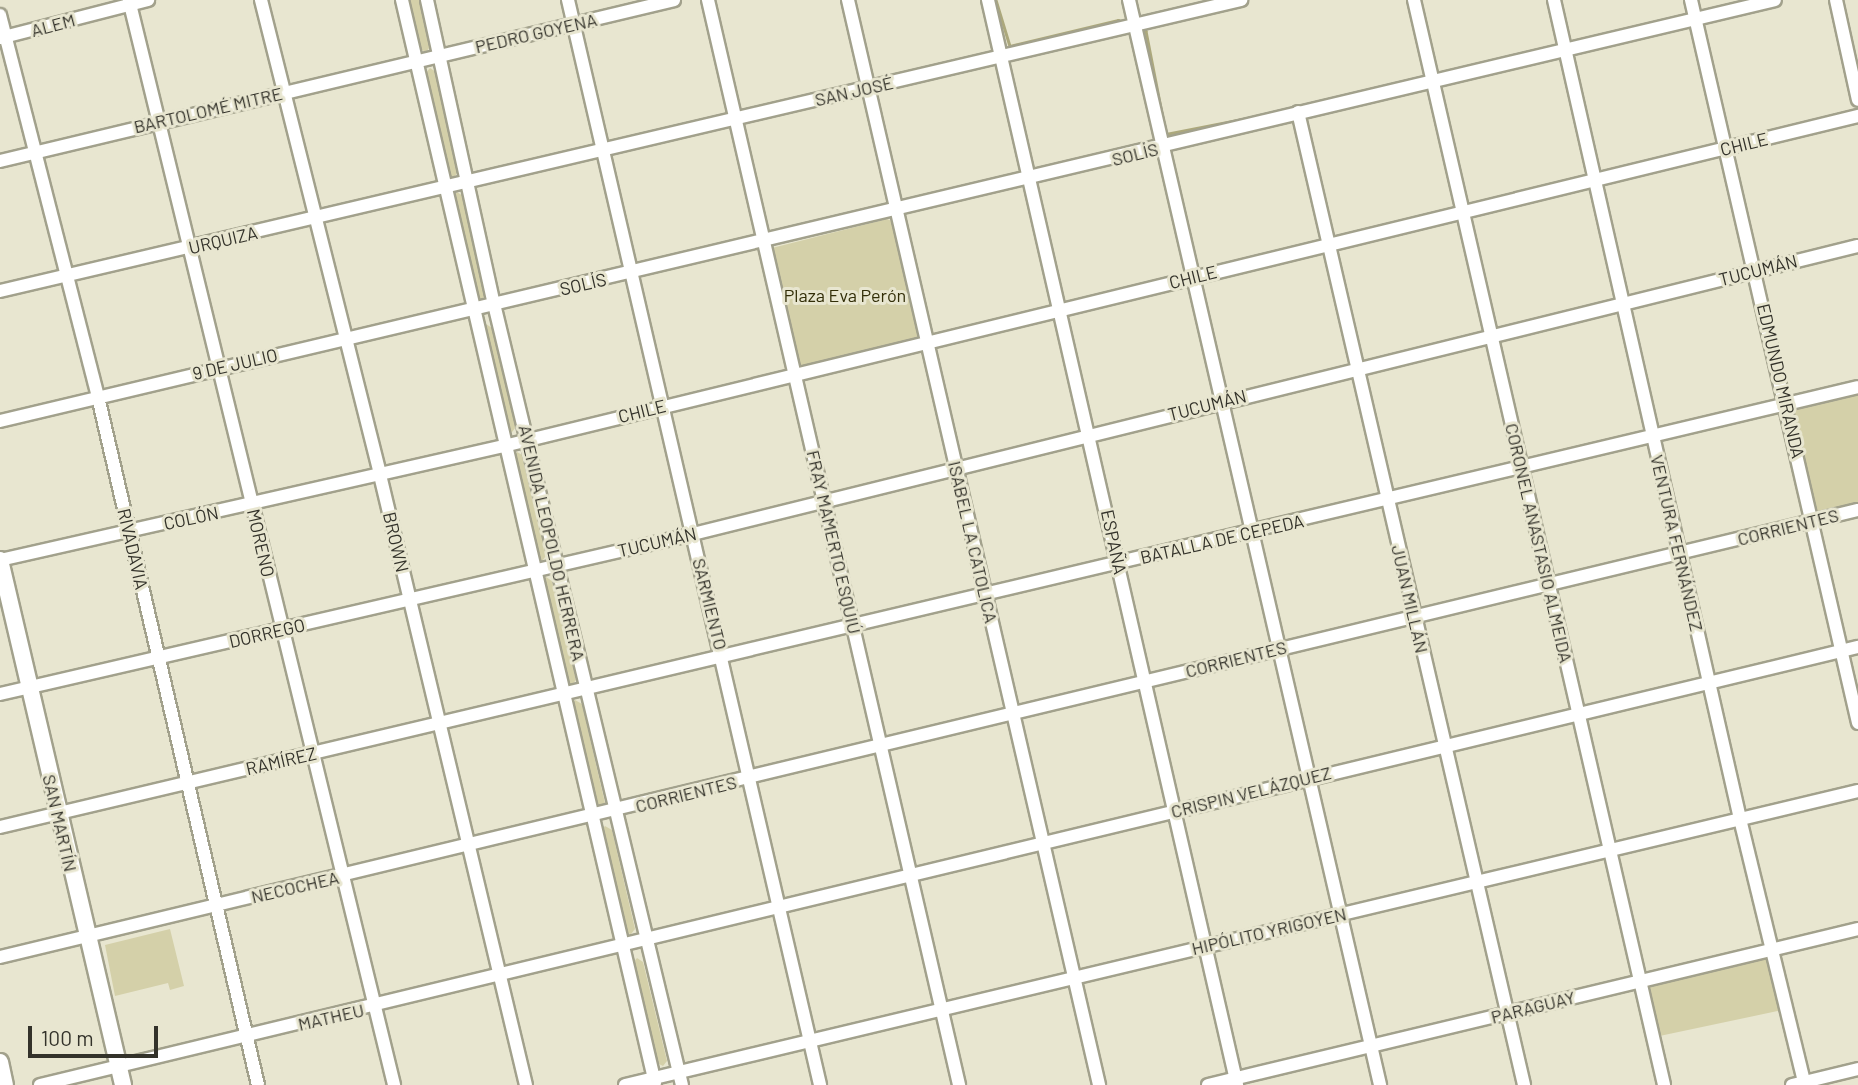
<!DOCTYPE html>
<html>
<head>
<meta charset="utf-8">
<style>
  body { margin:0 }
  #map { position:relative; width:1858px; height:1085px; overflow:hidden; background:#e8e6d0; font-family:Barlow,sans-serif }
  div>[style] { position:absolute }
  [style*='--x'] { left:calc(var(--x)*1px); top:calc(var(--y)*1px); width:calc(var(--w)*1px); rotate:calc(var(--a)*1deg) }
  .green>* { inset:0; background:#d4d0a9; transform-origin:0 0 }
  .stream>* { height:2.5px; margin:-1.25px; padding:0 1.25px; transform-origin:1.25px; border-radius:1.25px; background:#aca87c }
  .roads { filter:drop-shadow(2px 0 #a2a18c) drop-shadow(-2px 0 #a2a18c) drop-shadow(0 2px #a2a18c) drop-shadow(0 -2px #a2a18c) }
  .minor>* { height:12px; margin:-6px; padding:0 6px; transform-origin:6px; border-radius:6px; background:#fff }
  .major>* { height:16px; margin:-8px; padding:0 8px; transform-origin:8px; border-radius:8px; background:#fff }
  span { translate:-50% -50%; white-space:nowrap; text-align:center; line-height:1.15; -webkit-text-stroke:6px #e8e6d0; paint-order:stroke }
  .street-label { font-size:18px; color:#33322a }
  .park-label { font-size:18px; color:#322e08 }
  .scale { position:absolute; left:28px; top:1026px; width:130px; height:32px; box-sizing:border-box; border:4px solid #33322a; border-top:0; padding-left:9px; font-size:21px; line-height:24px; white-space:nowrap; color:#33322a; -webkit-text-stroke:5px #e8e6d0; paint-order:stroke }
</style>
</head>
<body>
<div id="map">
  <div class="green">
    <div style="clip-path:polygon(408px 0,419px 0,430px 47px,426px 52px,420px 49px)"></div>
    <div style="clip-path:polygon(430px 68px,436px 72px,458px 172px,454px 177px,449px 176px,425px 74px)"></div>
    <div style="clip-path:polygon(457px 192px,463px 196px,485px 296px,480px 301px,452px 197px)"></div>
    <div style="clip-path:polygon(887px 219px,894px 222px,920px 339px,803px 371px,796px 366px,772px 248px)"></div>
    <div style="clip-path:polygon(486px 324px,492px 328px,516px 427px,512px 432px,507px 431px)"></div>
    <div style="clip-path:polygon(1858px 393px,1858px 504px,1817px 515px,1793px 410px)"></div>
    <div style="clip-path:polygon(517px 452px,524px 456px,546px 556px,542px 561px,537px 560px,513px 457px)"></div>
    <div style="clip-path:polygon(546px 577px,552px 581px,576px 680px,572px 685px,567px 684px,541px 582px)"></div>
    <div style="clip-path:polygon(575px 700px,582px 704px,605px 803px,601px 808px,596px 807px,571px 705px)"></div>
    <div style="clip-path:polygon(605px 826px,612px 830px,635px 929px,631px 934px,626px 933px,601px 831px)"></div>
    <div style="clip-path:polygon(170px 929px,184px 986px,170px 990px,168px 983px,115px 996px,105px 945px)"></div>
    <div style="left:1767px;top:956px;width:56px;height:123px;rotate:78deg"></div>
    <div style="clip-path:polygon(637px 958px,643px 962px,667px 1061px,663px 1066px,657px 1063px,632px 964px)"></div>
  </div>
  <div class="stream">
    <div style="--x:996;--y:0;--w:48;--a:73.1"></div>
    <div style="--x:1010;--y:46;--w:111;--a:-13.5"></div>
    <div style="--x:1118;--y:20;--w:7;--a:16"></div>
    <div style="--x:1141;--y:29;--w:5;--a:22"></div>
    <div style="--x:1146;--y:31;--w:105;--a:79"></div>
    <div style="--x:1166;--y:134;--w:124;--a:-11.1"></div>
    <div style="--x:1304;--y:116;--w:34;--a:75"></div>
  </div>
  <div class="roads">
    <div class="minor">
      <div style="--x:129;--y:0;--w:1117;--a:76.27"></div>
      <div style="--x:261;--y:0;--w:490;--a:75.9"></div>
      <div style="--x:380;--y:475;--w:627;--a:76.54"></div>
      <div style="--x:402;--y:0;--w:1112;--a:76.85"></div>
      <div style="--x:427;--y:0;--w:311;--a:77.6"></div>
      <div style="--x:494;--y:304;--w:803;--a:76.47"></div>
      <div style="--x:568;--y:0;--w:1114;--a:76.92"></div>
      <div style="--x:708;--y:0;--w:1114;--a:76.97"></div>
      <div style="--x:848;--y:0;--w:1114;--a:76.97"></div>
      <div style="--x:988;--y:0;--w:1113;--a:77.07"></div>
      <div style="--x:1129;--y:0;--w:1114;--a:76.97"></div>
      <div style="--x:1414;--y:0;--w:1113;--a:77.02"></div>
      <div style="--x:1554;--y:0;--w:840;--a:77.2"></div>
      <div style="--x:1740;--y:819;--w:274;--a:76.3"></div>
      <div style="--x:1691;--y:0;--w:742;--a:76.99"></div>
      <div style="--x:1836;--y:0;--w:102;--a:77.6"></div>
      <div style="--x:0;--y:15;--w:394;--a:75.6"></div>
      <div style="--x:98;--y:397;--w:706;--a:76.91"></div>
      <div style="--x:0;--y:38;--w:153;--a:-14.4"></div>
      <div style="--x:1298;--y:112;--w:999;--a:76.92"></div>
      <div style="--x:0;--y:161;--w:693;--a:-13.43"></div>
      <div style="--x:0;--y:291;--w:1275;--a:-13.2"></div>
      <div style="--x:0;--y:421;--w:1824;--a:-13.34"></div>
      <div style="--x:0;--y:560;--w:517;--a:-12.75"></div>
      <div style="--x:504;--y:446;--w:1394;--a:-13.7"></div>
      <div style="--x:0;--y:694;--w:711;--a:-13"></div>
      <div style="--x:693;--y:534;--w:1200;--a:-13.89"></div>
      <div style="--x:0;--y:827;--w:1909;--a:-13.32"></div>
      <div style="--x:0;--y:957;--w:1911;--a:-13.53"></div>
      <div style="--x:40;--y:1085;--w:1870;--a:-13.55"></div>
      <div style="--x:625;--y:1085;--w:1268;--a:-13.41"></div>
      <div style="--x:1208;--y:1085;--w:668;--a:-13.5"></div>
      <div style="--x:1792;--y:1085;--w:68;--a:-13.6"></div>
    </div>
    <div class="major">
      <div style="--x:0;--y:560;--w:539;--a:76.81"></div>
      <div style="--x:0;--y:1062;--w:24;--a:78"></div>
    </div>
  </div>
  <div class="street-label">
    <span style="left:53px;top:25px;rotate:-15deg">ALEM</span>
    <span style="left:536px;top:33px;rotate:-13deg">PEDRO GOYENA</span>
    <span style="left:854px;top:91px;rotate:-13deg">SAN JOSÉ</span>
    <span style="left:208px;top:110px;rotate:-13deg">BARTOLOMÉ MITRE</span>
    <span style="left:1744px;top:144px;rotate:-14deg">CHILE</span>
    <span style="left:1135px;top:154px;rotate:-14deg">SOLÍS</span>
    <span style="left:223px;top:240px;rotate:-13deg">URQUIZA</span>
    <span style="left:1758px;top:270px;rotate:-14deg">TUCUMÁN</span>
    <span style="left:1193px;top:277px;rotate:-14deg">CHILE</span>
    <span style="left:583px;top:284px;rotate:-13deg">SOLÍS</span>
    <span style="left:235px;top:364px;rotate:-13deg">9 DE JULIO</span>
    <span style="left:1781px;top:381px;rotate:77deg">EDMUNDO MIRANDA</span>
    <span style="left:1207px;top:405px;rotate:-14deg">TUCUMÁN</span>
    <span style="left:642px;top:411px;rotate:-14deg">CHILE</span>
    <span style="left:191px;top:518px;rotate:-12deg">COLÓN</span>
    <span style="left:1788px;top:527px;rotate:-14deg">CORRIENTES</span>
    <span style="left:1222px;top:539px;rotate:-13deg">BATALLA DE CEPEDA</span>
    <span style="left:396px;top:542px;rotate:77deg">BROWN</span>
    <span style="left:657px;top:542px;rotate:-13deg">TUCUMÁN</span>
    <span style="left:834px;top:542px;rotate:77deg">FRAY MAMERTO ESQUIÚ</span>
    <span style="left:973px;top:542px;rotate:77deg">ISABEL LA CATOLICA</span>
    <span style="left:1114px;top:542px;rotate:78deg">ESPAÑA</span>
    <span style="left:261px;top:543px;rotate:77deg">MORENO</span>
    <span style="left:552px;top:543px;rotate:77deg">AVENIDA LEOPOLDO HERRERA</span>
    <span style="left:1539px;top:543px;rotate:77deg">CORONEL ANASTASIO ALMEIDA</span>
    <span style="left:1677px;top:543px;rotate:77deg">VENTURA FERNÁNDEZ</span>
    <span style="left:133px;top:549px;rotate:77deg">RIVADAVIA</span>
    <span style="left:1410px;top:599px;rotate:77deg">JUAN MILLÁN</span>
    <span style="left:710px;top:604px;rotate:76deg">SARMIENTO</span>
    <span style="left:267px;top:633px;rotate:-13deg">DORREGO</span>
    <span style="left:1236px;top:659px;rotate:-14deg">CORRIENTES</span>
    <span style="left:281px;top:761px;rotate:-13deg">RAMÍREZ</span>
    <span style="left:1251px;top:792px;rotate:-14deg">CRISPIN VELÁZQUEZ</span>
    <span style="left:686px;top:794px;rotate:-14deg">CORRIENTES</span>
    <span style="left:60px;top:823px;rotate:77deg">SAN MARTÍN</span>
    <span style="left:295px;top:887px;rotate:-13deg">NECOCHEA</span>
    <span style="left:1269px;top:931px;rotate:-13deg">HIPÓLITO YRIGOYEN</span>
    <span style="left:1533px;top:1007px;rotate:-14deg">PARAGUAY</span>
    <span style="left:331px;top:1017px;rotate:-13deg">MATHEU</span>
  </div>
  <div class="park-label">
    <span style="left:845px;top:295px">Plaza Eva Perón</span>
  </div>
  <div class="scale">100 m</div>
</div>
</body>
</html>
